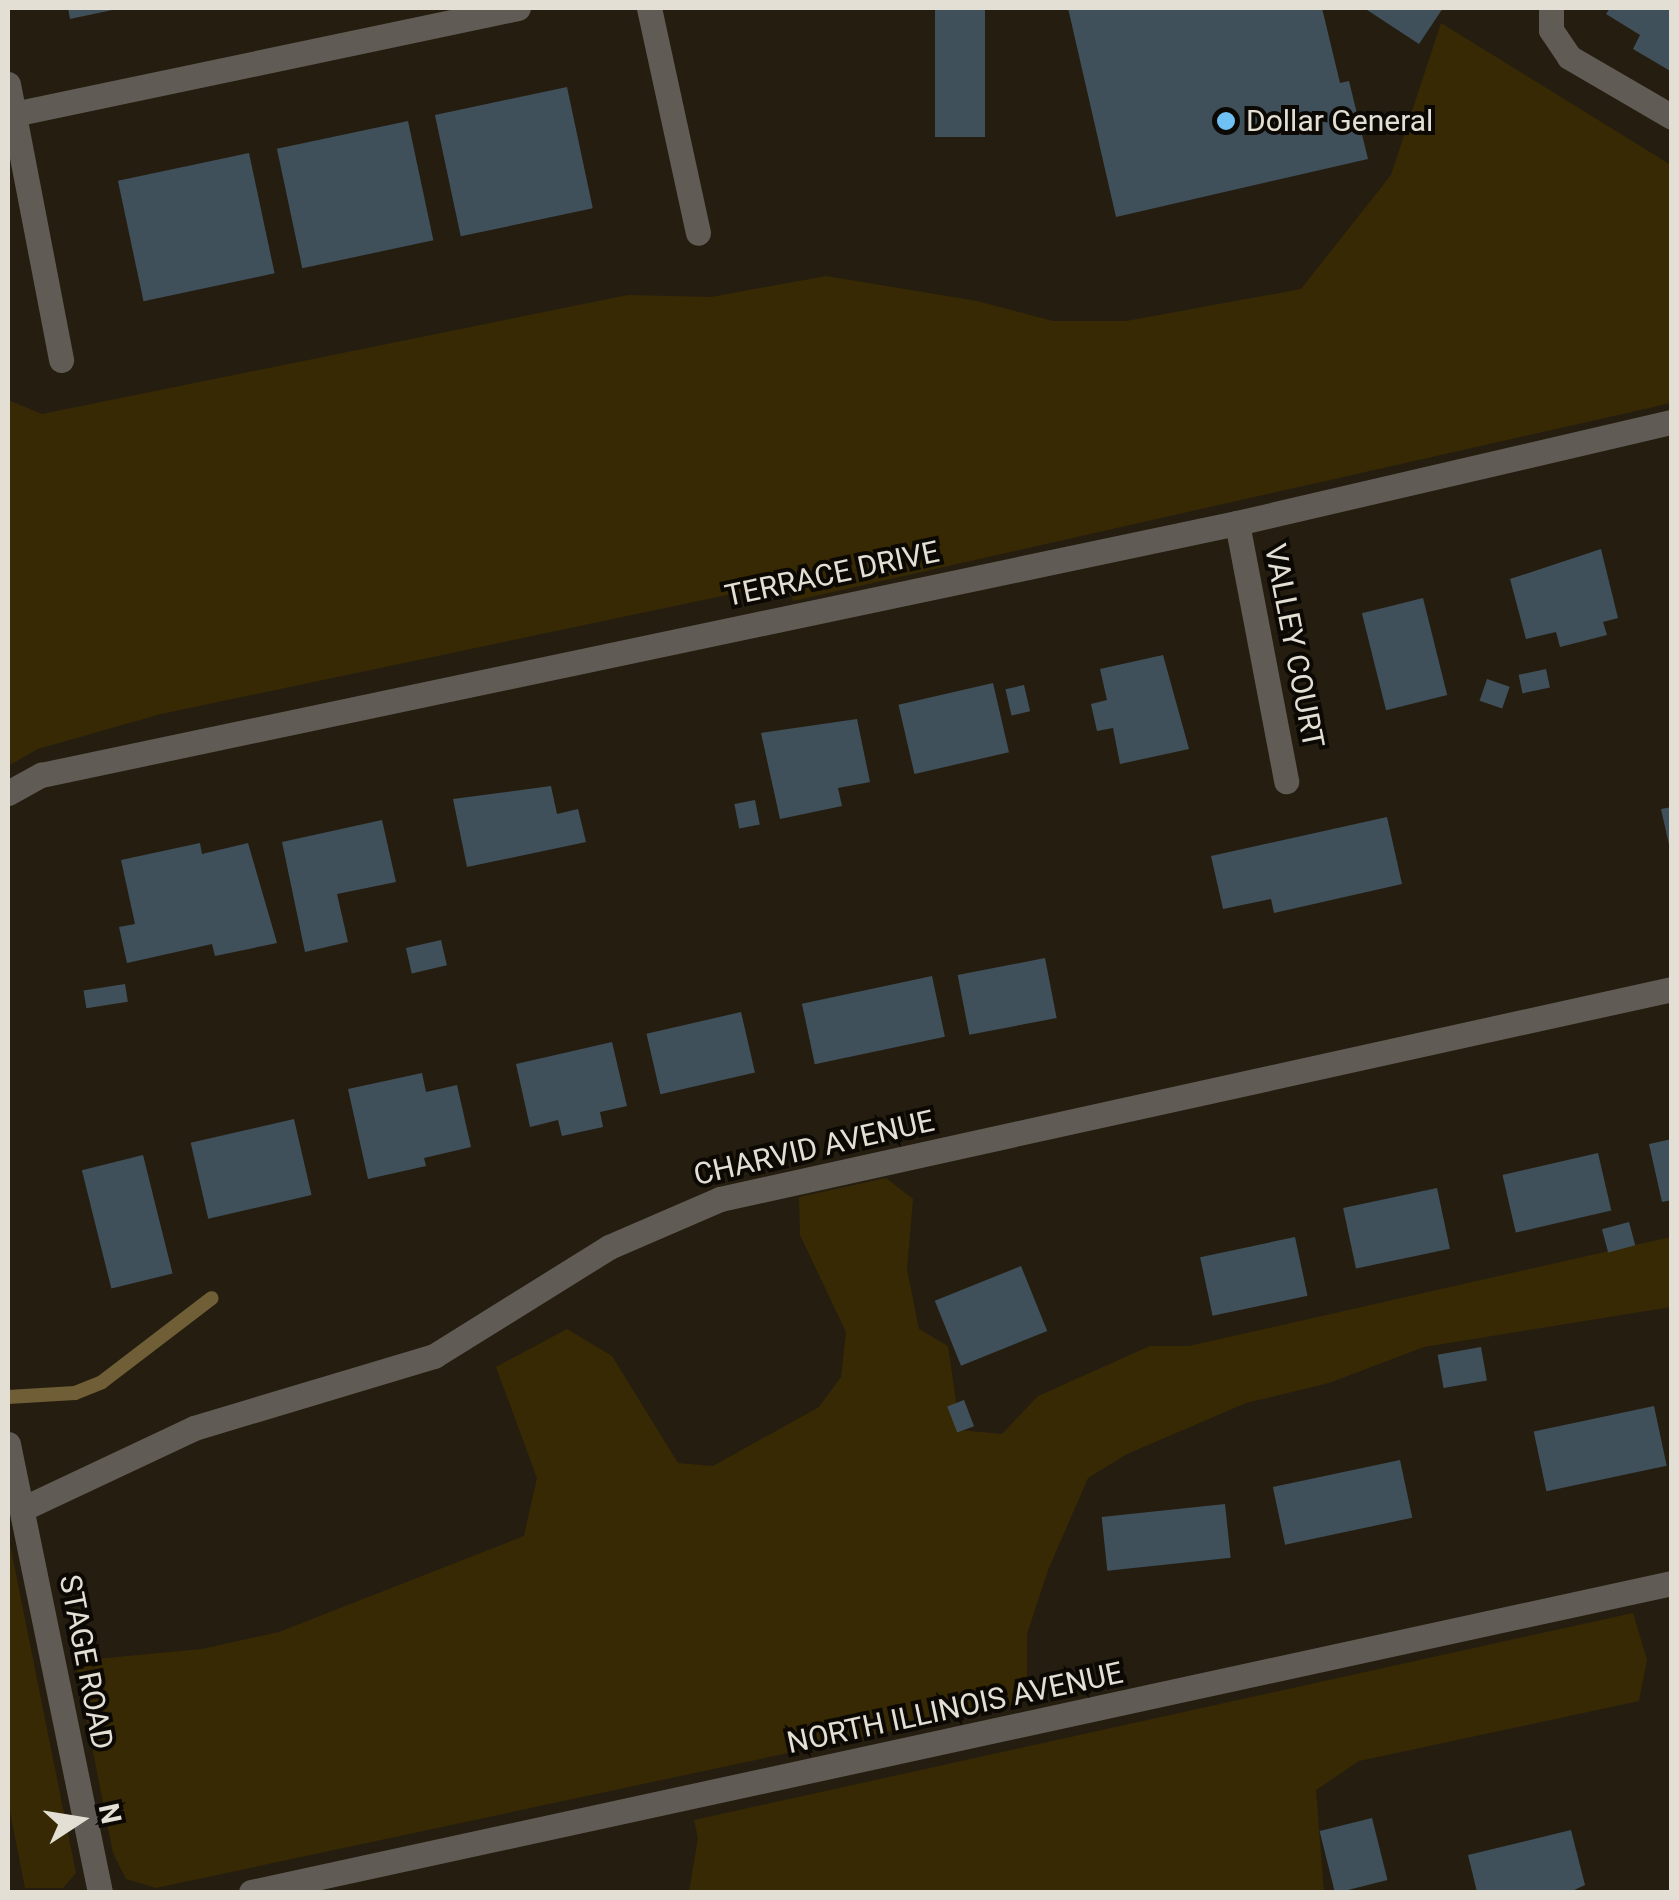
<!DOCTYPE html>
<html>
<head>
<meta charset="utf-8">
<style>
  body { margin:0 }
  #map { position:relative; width:1679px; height:1900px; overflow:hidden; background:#251e10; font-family:Roboto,sans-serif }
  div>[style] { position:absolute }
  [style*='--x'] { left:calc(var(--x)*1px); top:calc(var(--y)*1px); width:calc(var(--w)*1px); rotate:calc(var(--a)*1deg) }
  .green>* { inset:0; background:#372903 }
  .stream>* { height:14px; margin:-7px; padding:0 7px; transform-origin:7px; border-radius:7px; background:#705f36 }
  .building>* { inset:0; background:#3f505b; transform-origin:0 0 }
  .minor>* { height:25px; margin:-12.5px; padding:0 12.5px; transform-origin:12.5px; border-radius:12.5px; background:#605c55 }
  .dots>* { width:28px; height:28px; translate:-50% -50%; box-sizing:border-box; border:5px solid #0c0904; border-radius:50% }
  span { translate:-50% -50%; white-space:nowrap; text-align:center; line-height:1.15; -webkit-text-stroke:8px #0c0904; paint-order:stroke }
  .poi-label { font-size:30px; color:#e3dfd5 }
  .left { translate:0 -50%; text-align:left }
  .street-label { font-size:30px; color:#e3dfd5 }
  .frame { position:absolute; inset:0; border:10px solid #e3dfd5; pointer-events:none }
  .north { position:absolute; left:30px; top:1770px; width:100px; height:100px; -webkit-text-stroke:8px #0c0904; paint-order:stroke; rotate:78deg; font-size:28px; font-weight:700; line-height:40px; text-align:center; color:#e3dfd5 }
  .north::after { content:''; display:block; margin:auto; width:35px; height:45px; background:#e3dfd5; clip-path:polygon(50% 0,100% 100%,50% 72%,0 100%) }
</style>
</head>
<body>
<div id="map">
  <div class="green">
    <div style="clip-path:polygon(1441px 23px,1671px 165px,1671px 403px,793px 601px,789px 582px,161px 714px,38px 749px,8px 766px,8px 400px,42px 414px,628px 295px,711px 297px,826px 276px,977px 301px,1053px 321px,1126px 321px,1301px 289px,1391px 175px)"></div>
    <div style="clip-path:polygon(886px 1178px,913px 1199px,907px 1269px,919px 1329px,948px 1346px,960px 1430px,1002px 1434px,1038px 1396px,1150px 1346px,1189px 1346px,1671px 1237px,1671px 1307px,1424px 1347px,1329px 1383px,1246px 1403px,1127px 1454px,1088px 1478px,1048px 1570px,1027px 1634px,1027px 1702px,156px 1888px,126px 1879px,113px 1853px,75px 1661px,202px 1649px,279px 1632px,524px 1536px,537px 1478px,496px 1367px,567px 1329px,612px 1356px,678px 1463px,713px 1466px,819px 1407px,841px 1377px,846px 1332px,800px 1235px,799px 1197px)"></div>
    <div style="clip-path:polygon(8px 1534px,76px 1873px,63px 1888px,25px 1888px,8px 1802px)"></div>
    <div style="clip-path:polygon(1633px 1613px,1647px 1660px,1639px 1701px,1359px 1761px,1316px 1790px,1324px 1892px,689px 1892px,698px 1838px,694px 1820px)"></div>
  </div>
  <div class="stream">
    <div style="--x:8;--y:1397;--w:67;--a:-3.4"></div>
    <div style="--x:75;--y:1393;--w:29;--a:-22"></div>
    <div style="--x:102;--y:1382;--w:138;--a:-37.4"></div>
  </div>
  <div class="building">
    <div style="clip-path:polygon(68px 8px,117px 8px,117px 9px,70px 19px)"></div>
    <div style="left:935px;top:8px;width:50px;height:129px"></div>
    <div style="clip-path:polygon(1068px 8px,1322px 8px,1340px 83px,1349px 81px,1368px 159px,1116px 217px)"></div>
    <div style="clip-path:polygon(1364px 8px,1443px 8px,1419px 44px)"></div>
    <div style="clip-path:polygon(1610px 8px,1672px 8px,1672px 72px,1633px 49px,1640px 35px,1606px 14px)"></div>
    <div style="left:567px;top:87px;width:124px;height:135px;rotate:78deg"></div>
    <div style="left:408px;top:121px;width:122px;height:134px;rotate:78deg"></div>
    <div style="left:249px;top:153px;width:123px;height:134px;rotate:78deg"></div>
    <div style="clip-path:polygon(1601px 549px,1618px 618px,1603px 622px,1607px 635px,1560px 647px,1556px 632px,1526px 639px,1510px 579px)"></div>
    <div style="left:1423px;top:598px;width:100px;height:63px;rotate:76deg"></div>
    <div style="clip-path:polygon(1163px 655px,1189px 749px,1120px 764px,1113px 728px,1097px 731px,1091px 704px,1107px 700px,1100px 669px)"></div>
    <div style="left:1546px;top:669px;width:19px;height:28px;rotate:78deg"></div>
    <div style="left:1487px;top:679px;width:24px;height:23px;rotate:19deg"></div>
    <div style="left:993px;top:683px;width:71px;height:97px;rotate:77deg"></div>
    <div style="left:1024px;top:685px;width:27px;height:19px;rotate:77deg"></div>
    <div style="clip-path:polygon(857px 719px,870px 782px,838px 788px,842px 806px,780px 819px,761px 733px)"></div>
    <div style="clip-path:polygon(551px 786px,557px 814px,578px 809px,586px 842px,467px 867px,453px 799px)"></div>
    <div style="left:755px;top:800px;width:25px;height:21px;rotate:79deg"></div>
    <div style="clip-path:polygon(1672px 807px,1672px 849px,1670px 849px,1661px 809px)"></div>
    <div style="clip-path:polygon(1387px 817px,1402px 884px,1274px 913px,1271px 899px,1223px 909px,1211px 856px)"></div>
    <div style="clip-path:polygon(382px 820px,396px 882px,337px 894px,348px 942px,305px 952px,282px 842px)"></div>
    <div style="clip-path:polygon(200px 843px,202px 854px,248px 843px,277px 943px,215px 956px,212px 944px,127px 963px,119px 927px,135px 924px,121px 860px)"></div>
    <div style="left:441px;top:940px;width:26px;height:36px;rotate:77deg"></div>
    <div style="left:1045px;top:958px;width:61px;height:89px;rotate:79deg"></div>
    <div style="left:932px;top:976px;width:62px;height:133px;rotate:78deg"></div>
    <div style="left:125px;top:984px;width:18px;height:42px;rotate:81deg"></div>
    <div style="left:741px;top:1012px;width:62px;height:97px;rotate:77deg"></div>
    <div style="clip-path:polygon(612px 1042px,627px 1106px,600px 1112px,603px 1127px,562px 1136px,558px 1120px,530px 1127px,516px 1064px)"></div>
    <div style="clip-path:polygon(422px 1073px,426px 1092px,457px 1085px,471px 1147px,424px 1158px,426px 1166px,368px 1179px,348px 1089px)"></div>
    <div style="left:294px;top:1119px;width:78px;height:106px;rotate:77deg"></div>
    <div style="clip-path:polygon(1672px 1139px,1672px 1200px,1662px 1202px,1649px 1144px)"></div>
    <div style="left:1598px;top:1153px;width:59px;height:98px;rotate:77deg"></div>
    <div style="left:143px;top:1155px;width:122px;height:63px;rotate:76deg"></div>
    <div style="left:1437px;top:1188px;width:62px;height:96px;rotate:78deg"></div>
    <div style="left:1629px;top:1222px;width:24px;height:28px;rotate:75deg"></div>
    <div style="left:1295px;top:1237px;width:60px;height:97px;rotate:78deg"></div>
    <div style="left:1021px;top:1266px;width:70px;height:93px;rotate:68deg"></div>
    <div style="left:1481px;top:1347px;width:34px;height:44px;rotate:80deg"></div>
    <div style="left:964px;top:1400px;width:28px;height:18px;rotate:69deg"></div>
    <div style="left:1654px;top:1406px;width:61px;height:123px;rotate:78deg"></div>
    <div style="left:1400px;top:1460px;width:59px;height:130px;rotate:78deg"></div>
    <div style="left:1225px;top:1504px;width:54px;height:124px;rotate:84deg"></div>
    <div style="left:1372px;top:1818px;width:64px;height:54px;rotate:76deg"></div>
    <div style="clip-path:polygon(1571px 1830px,1585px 1885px,1570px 1892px,1477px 1892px,1468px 1855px)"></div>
  </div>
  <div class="minor">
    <div style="--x:649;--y:8;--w:230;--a:77.7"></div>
    <div style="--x:1551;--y:8;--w:22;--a:90"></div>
    <div style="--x:1551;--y:30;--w:32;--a:56"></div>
    <div style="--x:1569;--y:57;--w:119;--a:30.2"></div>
    <div style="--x:8;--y:84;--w:281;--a:79.1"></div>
    <div style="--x:9;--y:115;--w:520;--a:-11.87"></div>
    <div style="--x:1237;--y:523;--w:263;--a:79.2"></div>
    <div style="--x:8;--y:793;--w:38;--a:-29"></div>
    <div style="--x:41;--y:775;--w:1222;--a:-11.9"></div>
    <div style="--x:1237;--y:523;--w:447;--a:-13.1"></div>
    <div style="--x:8;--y:1444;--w:457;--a:78.4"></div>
    <div style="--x:22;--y:1509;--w:190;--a:-25.2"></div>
    <div style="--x:194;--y:1428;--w:251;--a:-16.7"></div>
    <div style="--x:434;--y:1356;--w:206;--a:-31.9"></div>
    <div style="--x:609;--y:1247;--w:121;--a:-23.4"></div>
    <div style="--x:720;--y:1199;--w:975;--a:-12.44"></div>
    <div style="--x:251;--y:1892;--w:1454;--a:-12.27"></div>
  </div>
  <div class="dots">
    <div style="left:1226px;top:121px;background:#70c2f4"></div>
  </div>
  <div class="poi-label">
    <span class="left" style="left:1246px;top:121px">Dollar General</span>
  </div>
  <div class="street-label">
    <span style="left:832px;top:574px;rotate:-12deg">TERRACE DRIVE</span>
    <span style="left:1294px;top:646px;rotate:79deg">VALLEY COURT</span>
    <span style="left:814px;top:1148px;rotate:-13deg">CHARVID AVENUE</span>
    <span style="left:86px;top:1662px;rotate:79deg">STAGE ROAD</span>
    <span style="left:955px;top:1708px;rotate:-12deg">NORTH ILLINOIS AVENUE</span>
  </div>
  <div class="frame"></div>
  <div class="north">N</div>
</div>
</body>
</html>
